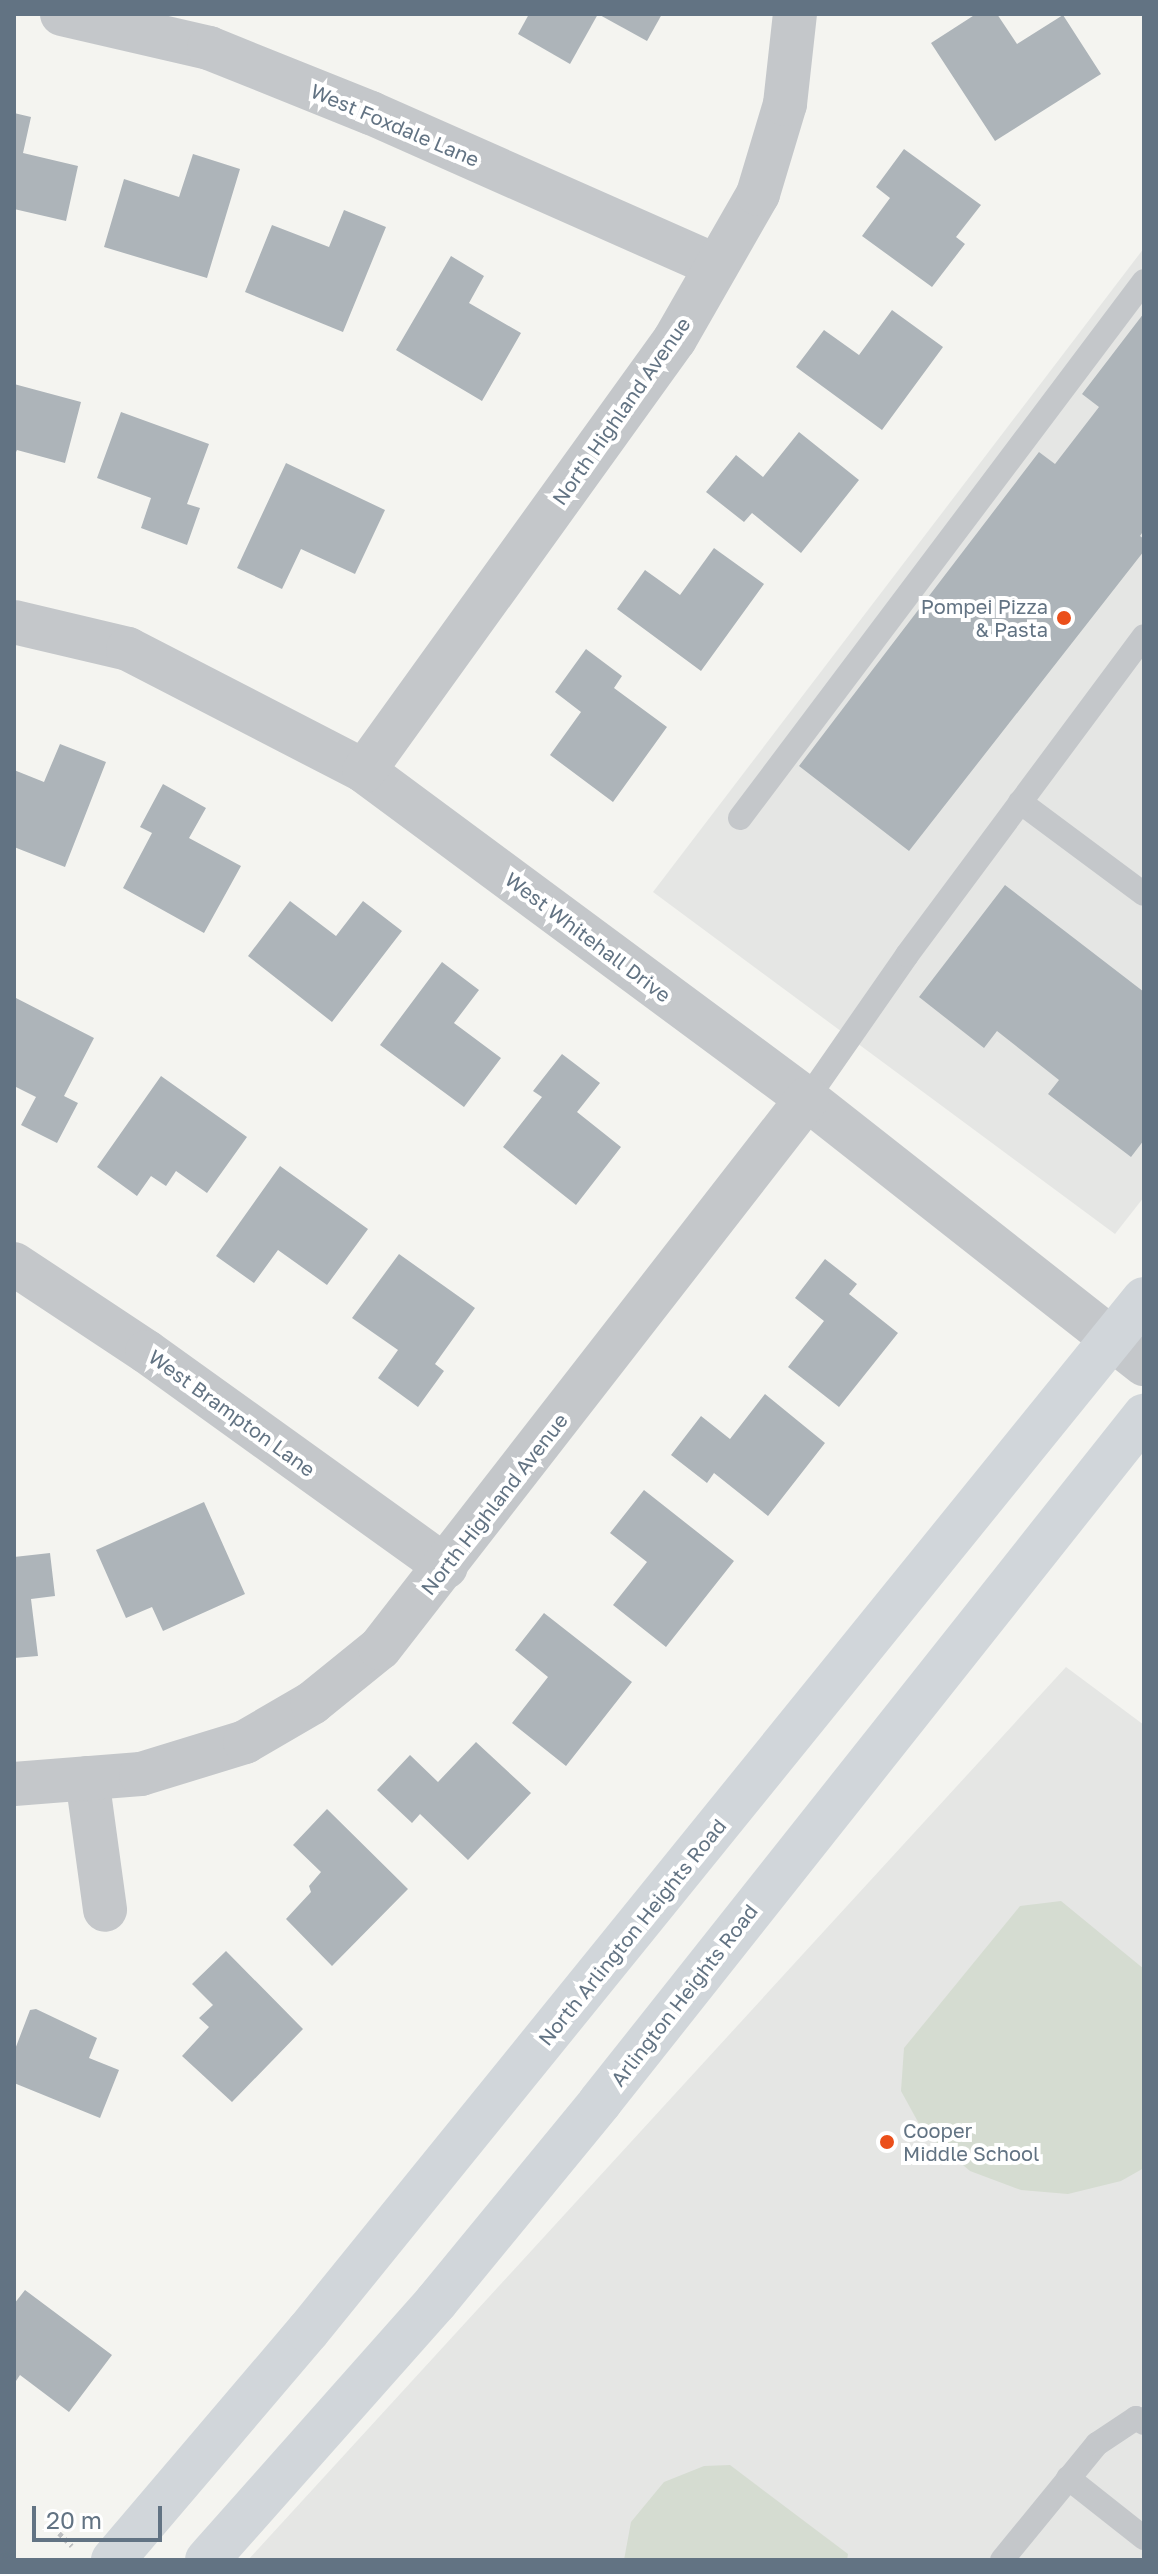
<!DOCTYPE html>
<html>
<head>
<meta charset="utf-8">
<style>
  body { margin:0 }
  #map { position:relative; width:1158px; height:2574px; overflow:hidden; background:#f4f4f0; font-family:"Golos Text",sans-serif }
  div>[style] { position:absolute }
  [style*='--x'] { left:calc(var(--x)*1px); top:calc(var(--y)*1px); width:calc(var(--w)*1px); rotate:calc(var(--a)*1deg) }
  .built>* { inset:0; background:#e5e6e4 }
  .green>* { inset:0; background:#d5dcd1 }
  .building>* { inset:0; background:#adb4b9 }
  .path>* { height:5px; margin-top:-2.5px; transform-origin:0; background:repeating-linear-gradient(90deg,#bdbfc1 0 4px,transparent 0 8px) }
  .service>* { height:24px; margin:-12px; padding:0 12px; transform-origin:12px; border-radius:12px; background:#c4c7ca }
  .minor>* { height:44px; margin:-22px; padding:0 22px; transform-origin:22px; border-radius:22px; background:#c4c7ca }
  .secondary>* { height:44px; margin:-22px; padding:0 22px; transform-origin:22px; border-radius:22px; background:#d1d6da }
  .dots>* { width:22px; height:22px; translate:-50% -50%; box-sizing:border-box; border:4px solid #fff; border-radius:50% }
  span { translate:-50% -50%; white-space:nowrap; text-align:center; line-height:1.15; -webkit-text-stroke:8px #fff; paint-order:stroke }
  .street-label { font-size:20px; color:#627383 }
  .poi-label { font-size:20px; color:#627383 }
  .right { translate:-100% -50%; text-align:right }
  .left { translate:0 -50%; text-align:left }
  .frame { position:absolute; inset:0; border:16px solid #627383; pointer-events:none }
  .scale { position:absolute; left:32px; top:2506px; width:130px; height:36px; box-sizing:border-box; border:4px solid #627383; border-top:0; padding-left:10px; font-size:24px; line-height:28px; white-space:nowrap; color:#627383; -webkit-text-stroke:6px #fff; paint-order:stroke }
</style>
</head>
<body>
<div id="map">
  <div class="built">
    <div style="clip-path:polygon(1144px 248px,1144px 1197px,1115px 1234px,653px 892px)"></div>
    <div style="clip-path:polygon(1066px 1667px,1144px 1725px,1144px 2560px,248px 2560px)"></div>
  </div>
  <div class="green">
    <div style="clip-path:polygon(1061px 1901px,1144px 1969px,1144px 2168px,1121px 2181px,1068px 2194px,1021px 2190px,970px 2171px,923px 2131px,901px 2091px,904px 2048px,1020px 1906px)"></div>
    <div style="clip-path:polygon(730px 2465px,848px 2554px,847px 2560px,624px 2560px,631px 2522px,664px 2482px,704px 2466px)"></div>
  </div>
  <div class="building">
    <div style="clip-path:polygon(529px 14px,598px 14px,570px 64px,518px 34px)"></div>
    <div style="clip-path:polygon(598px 14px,662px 14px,647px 41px)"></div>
    <div style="clip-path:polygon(976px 14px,997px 14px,1017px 44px,1063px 15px,1101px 74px,995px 141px,931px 43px)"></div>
    <div style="clip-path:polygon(14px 113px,31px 117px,23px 153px,78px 166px,66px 221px,14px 209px)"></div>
    <div style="clip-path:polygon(904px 149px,981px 205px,956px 237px,965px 244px,932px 287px,862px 236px,890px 198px,876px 187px)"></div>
    <div style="clip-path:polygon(193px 154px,240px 169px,207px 278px,104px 247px,124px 179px,179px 197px)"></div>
    <div style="clip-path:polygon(344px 210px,386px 227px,343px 332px,245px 292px,272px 225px,329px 247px)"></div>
    <div style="clip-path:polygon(451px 256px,484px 276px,469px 303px,521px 333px,482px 401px,396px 350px)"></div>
    <div style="clip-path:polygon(892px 310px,943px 347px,882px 430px,796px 367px,824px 330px,859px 355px)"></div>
    <div style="clip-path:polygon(1144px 313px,1144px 530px,1140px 536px,1144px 539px,1144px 551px,909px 851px,799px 766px,1039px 452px,1055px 464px,1099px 407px,1082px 394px)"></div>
    <div style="clip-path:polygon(14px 384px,81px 402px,65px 463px,17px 450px,14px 456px)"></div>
    <div style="clip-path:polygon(121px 412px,209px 444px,187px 504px,200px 508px,187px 545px,141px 528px,151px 498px,97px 478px)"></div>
    <div style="clip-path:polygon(799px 432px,859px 480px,801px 553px,752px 513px,744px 522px,706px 492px,736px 455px,763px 477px)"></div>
    <div style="clip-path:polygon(286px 463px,385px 510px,355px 574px,301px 549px,282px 589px,237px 568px)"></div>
    <div style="clip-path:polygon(714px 548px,764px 584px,701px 671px,617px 609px,645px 570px,680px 595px)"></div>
    <div style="clip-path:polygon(586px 649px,622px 676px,614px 688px,667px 727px,613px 802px,550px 755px,581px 712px,555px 692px)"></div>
    <div style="clip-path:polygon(60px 744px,106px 762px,65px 867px,14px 847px,14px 770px,44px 782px)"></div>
    <div style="clip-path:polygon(163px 784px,206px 808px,189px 838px,241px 866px,204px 933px,123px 888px,152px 833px,140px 827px)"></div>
    <div style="clip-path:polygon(1005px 885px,1144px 992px,1144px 1140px,1131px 1157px,1048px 1094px,1059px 1080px,997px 1031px,984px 1048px,919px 997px)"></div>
    <div style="clip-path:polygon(290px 901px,336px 936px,363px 901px,402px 931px,332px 1022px,248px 956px)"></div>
    <div style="clip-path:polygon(442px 962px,479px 990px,454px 1023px,501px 1058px,464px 1107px,380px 1045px)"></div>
    <div style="clip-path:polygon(14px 997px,94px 1038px,64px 1096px,78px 1103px,57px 1143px,21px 1125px,36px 1097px,14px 1086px)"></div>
    <div style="clip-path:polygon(562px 1054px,600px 1083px,577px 1112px,621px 1147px,576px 1205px,503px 1147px,542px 1097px,533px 1091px)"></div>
    <div style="clip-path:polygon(161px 1076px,247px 1137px,207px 1193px,176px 1171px,166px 1186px,151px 1176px,137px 1196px,97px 1167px)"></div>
    <div style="clip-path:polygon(280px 1166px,368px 1229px,327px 1285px,278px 1250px,254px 1283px,216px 1256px)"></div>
    <div style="clip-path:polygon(399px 1254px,475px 1308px,435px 1364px,444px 1371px,418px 1407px,378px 1378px,398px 1350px,352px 1318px)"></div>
    <div style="clip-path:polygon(825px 1259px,857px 1284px,849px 1294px,898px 1333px,839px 1407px,788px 1367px,824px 1321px,795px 1298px)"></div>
    <div style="clip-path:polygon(765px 1394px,825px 1443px,768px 1516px,714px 1473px,707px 1483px,671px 1455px,701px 1416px,730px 1439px)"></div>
    <div style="clip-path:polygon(644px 1490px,734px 1561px,666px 1647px,613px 1605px,647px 1562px,610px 1533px)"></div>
    <div style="clip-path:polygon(204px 1502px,245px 1594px,163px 1631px,152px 1607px,126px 1618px,96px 1550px)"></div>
    <div style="clip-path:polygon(50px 1553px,55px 1596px,31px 1599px,38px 1656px,14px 1658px,14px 1557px)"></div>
    <div style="clip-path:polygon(544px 1613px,632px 1682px,566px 1766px,512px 1723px,548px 1677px,515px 1650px)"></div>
    <div style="clip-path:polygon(476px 1742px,531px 1793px,468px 1860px,420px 1814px,412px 1823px,377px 1790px,410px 1755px,438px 1782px)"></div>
    <div style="clip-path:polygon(327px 1809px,408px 1889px,332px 1966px,286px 1919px,311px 1892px,309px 1886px,321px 1872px,293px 1845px)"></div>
    <div style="clip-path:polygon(226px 1951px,303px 2029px,232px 2102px,182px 2056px,209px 2027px,199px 2018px,213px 2005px,192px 1984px)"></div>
    <div style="clip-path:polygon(36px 2009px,97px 2038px,89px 2058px,119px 2070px,100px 2118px,14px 2083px,14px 2052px,30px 2010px)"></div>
    <div style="clip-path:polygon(25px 2290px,112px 2355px,69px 2412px,20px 2375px,14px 2384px,14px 2304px)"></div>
  </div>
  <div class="path">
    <div style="--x:59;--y:2533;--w:18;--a:45"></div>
  </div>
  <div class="service">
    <div style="--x:1020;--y:802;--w:154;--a:36.6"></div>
    <div style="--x:740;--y:818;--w:672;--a:-53.04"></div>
    <div style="--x:807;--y:1099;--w:175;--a:-55.2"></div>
    <div style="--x:907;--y:955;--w:397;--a:-53.4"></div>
    <div style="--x:1068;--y:2478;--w:97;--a:38.3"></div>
    <div style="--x:1002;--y:2560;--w:150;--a:-50.7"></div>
    <div style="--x:1097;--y:2444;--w:47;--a:-33.7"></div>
    <div style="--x:1136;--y:2418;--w:9;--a:32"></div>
  </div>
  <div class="minor">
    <div style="--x:62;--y:14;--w:151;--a:13"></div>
    <div style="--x:209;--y:48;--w:175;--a:21.9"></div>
    <div style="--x:371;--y:113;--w:377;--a:23.9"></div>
    <div style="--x:14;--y:622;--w:117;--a:13.3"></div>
    <div style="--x:128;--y:649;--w:266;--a:27.3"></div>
    <div style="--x:364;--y:771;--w:551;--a:36.52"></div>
    <div style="--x:807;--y:1099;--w:429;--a:38.2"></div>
    <div style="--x:364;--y:771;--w:532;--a:-54.25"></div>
    <div style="--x:675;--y:339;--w:167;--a:-60.2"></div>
    <div style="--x:758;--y:194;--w:94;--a:-73.3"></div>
    <div style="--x:785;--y:104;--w:91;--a:-83.7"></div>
    <div style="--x:14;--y:1264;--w:159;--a:33.5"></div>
    <div style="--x:147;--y:1352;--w:368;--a:35.7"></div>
    <div style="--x:87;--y:1778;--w:133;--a:82.2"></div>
    <div style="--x:14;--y:1784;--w:127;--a:-4.5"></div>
    <div style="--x:141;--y:1774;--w:109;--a:-17.1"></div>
    <div style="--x:245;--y:1742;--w:78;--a:-30.2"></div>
    <div style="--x:312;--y:1703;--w:87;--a:-39"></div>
    <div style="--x:380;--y:1648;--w:696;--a:-52.13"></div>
  </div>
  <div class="secondary">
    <div style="--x:113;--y:2560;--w:301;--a:-49.6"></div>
    <div style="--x:308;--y:2331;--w:1328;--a:-50.99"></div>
    <div style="--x:207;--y:2560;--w:345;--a:-48.4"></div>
    <div style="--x:436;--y:2302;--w:259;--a:-50.6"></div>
    <div style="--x:600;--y:2102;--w:876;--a:-51.59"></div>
  </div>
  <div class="dots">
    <div style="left:1064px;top:618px;background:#eb4f1a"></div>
    <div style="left:887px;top:2142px;background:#eb4f1a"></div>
  </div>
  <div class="street-label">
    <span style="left:395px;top:125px;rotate:23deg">West Foxdale Lane</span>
    <span style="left:621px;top:411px;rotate:-55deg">North Highland Avenue</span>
    <span style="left:588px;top:937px;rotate:37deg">West Whitehall Drive</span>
    <span style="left:232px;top:1413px;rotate:36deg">West Brampton Lane</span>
    <span style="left:494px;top:1504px;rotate:-52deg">North Highland Avenue</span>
    <span style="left:632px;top:1932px;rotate:-51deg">North Arlington Heights Road</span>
    <span style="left:684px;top:1995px;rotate:-52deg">Arlington Heights Road</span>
  </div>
  <div class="poi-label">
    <span class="right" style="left:1048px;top:618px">Pompei Pizza<br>&amp; Pasta</span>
    <span class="left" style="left:903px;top:2142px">Cooper<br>Middle School</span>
  </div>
  <div class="frame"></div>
  <div class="scale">20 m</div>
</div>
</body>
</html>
